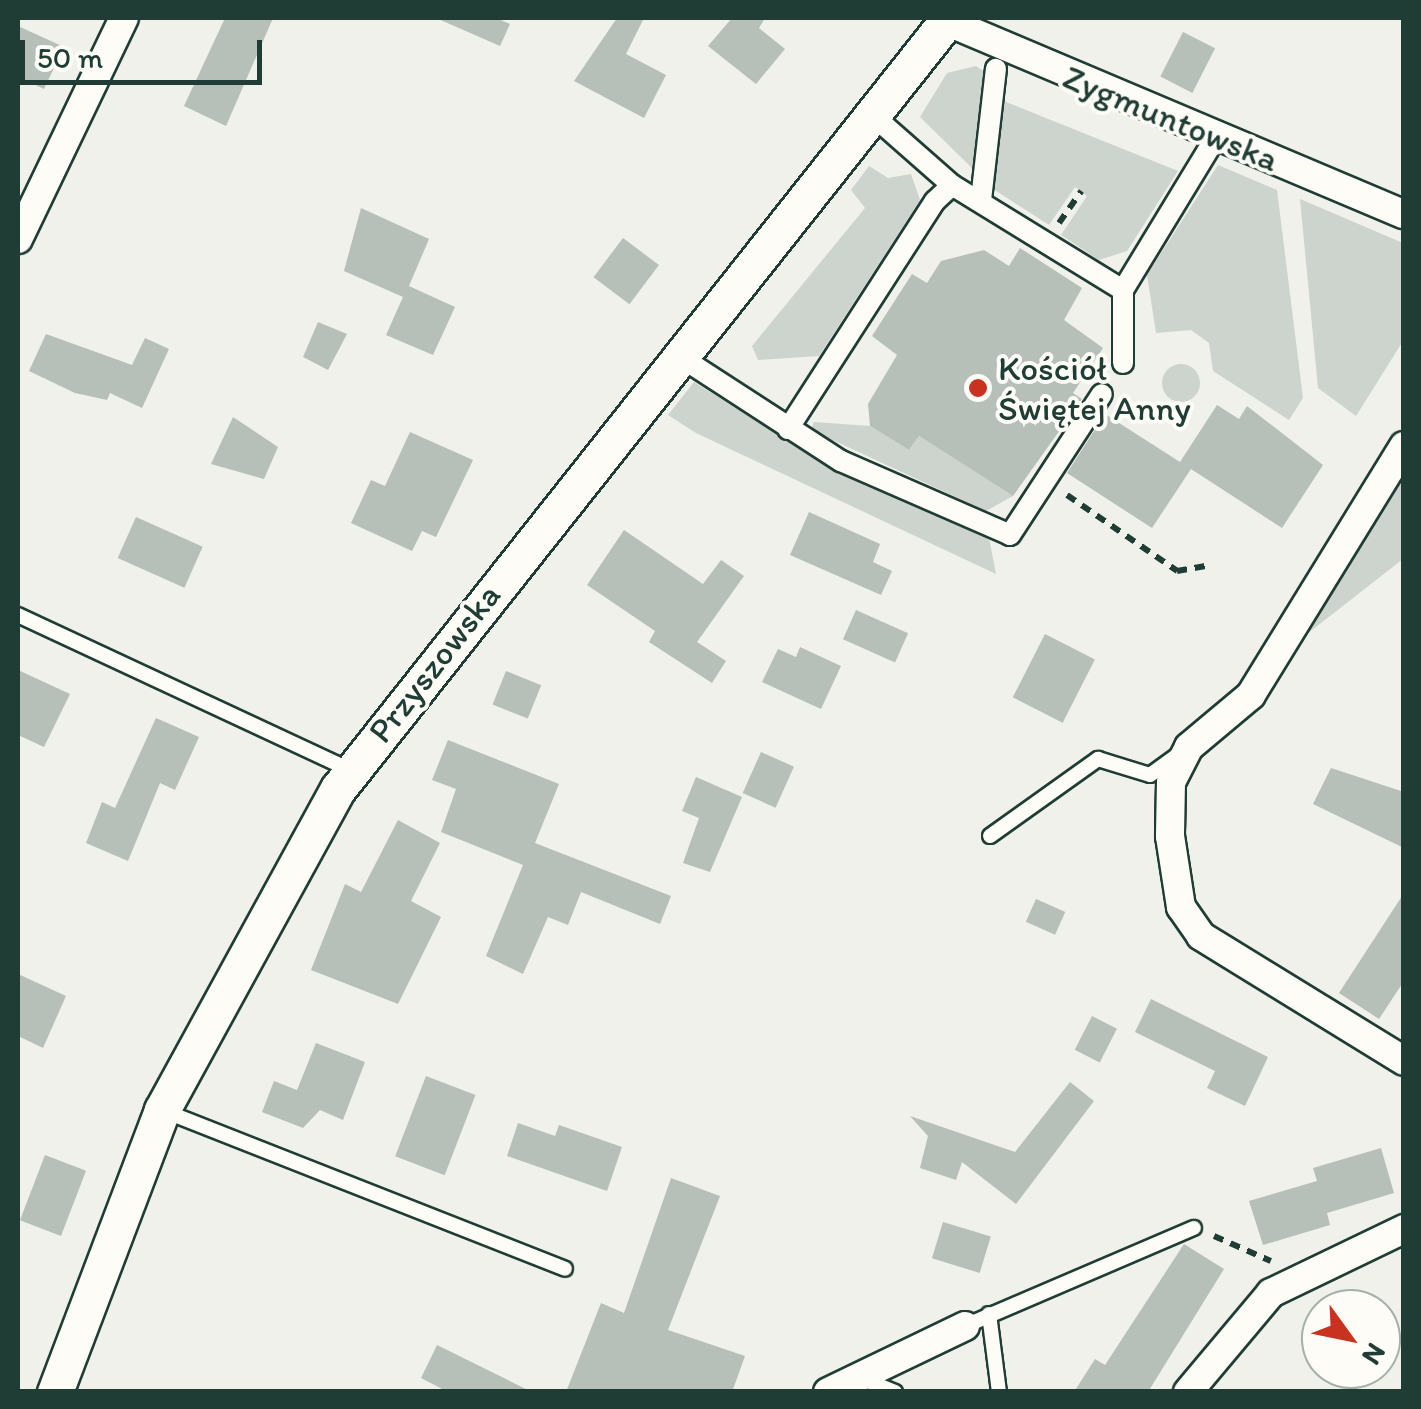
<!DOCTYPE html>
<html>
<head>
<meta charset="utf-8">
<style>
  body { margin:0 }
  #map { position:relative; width:1421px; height:1409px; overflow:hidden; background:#f0f1eb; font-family:Itim,sans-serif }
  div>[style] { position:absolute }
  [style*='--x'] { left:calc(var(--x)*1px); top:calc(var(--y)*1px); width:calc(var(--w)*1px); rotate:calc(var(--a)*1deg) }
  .green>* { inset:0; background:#cdd3cd }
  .round { border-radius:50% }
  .building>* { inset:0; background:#b6bfb8; transform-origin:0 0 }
  .path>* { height:6px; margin-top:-3px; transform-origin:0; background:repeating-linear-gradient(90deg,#1f3d34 0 10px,transparent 0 18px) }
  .roads { filter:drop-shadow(2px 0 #1f3d34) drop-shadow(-2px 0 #1f3d34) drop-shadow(0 2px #1f3d34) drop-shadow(0 -2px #1f3d34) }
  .service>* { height:14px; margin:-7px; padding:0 7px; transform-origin:7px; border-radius:7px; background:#fdfcf7 }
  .pedestrian>* { height:20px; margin:-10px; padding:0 10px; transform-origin:10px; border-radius:10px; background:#fdfcf7 }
  .minor>* { height:28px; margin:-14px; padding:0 14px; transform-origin:14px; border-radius:14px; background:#fdfcf7 }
  .tertiary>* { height:35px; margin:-17.5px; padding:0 17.5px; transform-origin:17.5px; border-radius:17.5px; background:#fdfcf7 }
  .dots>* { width:28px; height:28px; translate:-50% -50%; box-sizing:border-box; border:5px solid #fdfcf7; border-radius:50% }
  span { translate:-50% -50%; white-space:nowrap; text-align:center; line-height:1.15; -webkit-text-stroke:8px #fdfcf7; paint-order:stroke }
  .street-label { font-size:35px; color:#1f3d34 }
  .poi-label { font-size:35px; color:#1f3d34 }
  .left { translate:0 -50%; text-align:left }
  .frame { position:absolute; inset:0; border:20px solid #1f3d34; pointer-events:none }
  .north { position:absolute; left:1301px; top:1289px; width:100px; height:100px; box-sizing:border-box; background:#fdfcf7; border:2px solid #a4b0a9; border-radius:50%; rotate:123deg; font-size:28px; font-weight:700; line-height:40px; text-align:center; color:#1f3d34 }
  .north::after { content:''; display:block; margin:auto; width:35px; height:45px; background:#c8321e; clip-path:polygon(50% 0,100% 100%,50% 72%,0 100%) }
  .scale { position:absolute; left:20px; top:40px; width:242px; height:45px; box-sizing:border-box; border:5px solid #1f3d34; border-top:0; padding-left:12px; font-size:30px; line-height:35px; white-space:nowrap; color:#1f3d34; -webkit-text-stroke:8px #fdfcf7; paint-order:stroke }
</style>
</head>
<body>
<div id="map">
  <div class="green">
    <div style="clip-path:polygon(976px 66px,985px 72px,975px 171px,920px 117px,947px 73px)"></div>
    <div style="clip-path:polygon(1001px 100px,1178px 171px,1127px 251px,1099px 260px,1061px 235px,1087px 196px,1075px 187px,1049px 225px,990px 187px)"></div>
    <div style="clip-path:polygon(1218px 165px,1277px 190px,1303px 398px,1289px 420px,1213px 371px,1209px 343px,1191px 330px,1156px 333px,1147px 275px)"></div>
    <div style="clip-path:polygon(869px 166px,888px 178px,911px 174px,920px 200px,819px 356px,758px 360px,752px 346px,865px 208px,851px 190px)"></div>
    <div style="clip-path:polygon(1300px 199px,1403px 243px,1403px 341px,1356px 416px,1318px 388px)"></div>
    <div class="round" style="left:1162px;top:364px;width:38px;height:38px"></div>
    <div style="clip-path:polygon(694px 382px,828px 466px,989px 538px,996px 574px,696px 433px,668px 415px)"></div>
    <div style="clip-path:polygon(814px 422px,870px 426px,909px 450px,919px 436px,1013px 496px,986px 511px,811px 430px)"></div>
    <div style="clip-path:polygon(1403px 468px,1403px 559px,1289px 648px)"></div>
  </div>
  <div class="building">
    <div style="clip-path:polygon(225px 18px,273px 18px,226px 126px,184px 106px)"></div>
    <div style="clip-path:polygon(436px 18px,496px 18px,510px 24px,500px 46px)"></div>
    <div style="clip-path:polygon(617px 18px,644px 18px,626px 54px,666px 75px,644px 118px,574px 81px)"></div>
    <div style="clip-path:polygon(732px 18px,765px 18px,759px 28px,785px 49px,756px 84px,708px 46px)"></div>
    <div style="clip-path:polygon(18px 26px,64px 47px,44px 89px,18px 77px)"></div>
    <div style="left:1183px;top:32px;width:36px;height:50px;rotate:27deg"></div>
    <div style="clip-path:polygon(361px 208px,429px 239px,409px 286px,455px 307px,433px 355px,386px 335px,403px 297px,344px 271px)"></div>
    <div style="left:623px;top:238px;width:45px;height:49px;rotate:37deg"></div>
    <div style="clip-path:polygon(1020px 248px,1082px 288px,1064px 320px,1103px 348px,1073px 393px,1082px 399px,1013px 496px,919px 436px,909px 450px,870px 426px,868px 404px,897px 355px,872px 336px,912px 274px,927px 283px,941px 261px,984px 250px,1009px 266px)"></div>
    <div style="clip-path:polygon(318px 322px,347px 334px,328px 370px,303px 357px)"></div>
    <div style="clip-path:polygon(46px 334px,132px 365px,145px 338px,169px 349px,142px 408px,110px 393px,107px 400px,75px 393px,29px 371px)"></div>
    <div style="clip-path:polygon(1217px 405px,1239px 419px,1247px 406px,1323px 465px,1282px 528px,1191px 469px,1152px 528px,1067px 473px,1105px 414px,1180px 462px)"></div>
    <div style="clip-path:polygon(233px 417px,278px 447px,264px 479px,211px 464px)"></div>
    <div style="clip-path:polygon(410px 432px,473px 460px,436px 537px,422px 531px,412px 551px,351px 523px,371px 480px,385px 486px)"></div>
    <div style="clip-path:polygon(809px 512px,880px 544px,873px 562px,892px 571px,881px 595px,790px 555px)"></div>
    <div style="left:136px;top:517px;width:73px;height:45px;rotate:24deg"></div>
    <div style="clip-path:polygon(624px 530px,703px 584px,721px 560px,744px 576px,697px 642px,726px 661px,712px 683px,649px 642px,655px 631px,587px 585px)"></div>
    <div style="left:856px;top:610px;width:57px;height:32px;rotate:24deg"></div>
    <div style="left:1045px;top:634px;width:56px;height:71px;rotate:27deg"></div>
    <div style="clip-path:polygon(800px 647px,841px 666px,821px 709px,762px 682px,778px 649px,796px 657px)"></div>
    <div style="clip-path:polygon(18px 670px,70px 694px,44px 747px,18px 735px)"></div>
    <div style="left:506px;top:671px;width:38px;height:36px;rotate:22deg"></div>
    <div style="clip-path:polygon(156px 718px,199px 737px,175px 790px,160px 783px,128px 861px,86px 843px,102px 802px,115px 808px)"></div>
    <div style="clip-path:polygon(448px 740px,559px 784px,535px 843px,671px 896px,660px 924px,581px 892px,568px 925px,548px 917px,523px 974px,486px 956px,523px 865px,441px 832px,456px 789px,432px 780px)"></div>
    <div style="left:761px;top:752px;width:36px;height:45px;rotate:24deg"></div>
    <div style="clip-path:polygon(1331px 768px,1404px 792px,1404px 848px,1313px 804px)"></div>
    <div style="clip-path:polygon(696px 777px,742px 797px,710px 872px,683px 863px,699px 818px,682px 811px)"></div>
    <div style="clip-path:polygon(398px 820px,440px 843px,411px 901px,441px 917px,398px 1004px,311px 970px,345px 884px,361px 892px)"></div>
    <div style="clip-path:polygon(1404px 893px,1404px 981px,1379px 1019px,1339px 993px)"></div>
    <div style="left:1036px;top:899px;width:32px;height:25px;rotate:24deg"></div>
    <div style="clip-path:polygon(18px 974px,66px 996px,43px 1048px,18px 1036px)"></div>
    <div style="clip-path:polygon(1151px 999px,1268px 1057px,1245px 1106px,1207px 1088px,1215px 1071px,1135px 1032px)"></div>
    <div style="left:1092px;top:1016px;width:28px;height:38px;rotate:27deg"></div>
    <div style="clip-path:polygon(316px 1043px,365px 1062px,343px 1120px,320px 1110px,303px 1128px,262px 1112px,274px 1081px,297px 1090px)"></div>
    <div style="left:426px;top:1076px;width:53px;height:86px;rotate:21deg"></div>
    <div style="clip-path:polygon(1070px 1082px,1094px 1101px,1016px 1204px,962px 1162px,956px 1180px,920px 1168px,928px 1136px,910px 1116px,1015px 1152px)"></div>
    <div style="clip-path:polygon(518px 1123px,555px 1136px,559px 1125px,622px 1147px,607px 1191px,507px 1156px)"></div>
    <div style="clip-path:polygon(1381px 1148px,1394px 1193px,1327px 1213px,1330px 1225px,1263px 1245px,1249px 1201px,1317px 1181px,1313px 1168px)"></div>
    <div style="left:45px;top:1155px;width:44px;height:70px;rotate:21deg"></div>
    <div style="clip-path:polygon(671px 1178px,720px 1196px,668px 1330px,745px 1356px,732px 1392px,566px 1392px,601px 1303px,624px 1313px)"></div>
    <div style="left:943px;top:1222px;width:50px;height:38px;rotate:17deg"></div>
    <div style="clip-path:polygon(1184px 1244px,1224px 1269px,1148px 1392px,1074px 1392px,1095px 1359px,1105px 1365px)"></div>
    <div style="clip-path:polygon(437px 1345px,532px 1392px,448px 1392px,421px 1378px)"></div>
  </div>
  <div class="path">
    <div style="--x:1059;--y:223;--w:39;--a:-55"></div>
    <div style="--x:1067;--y:495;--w:134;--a:34.6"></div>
    <div style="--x:1177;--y:571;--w:29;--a:-10"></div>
    <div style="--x:1214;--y:1236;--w:62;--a:23.7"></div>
  </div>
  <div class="roads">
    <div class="service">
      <div style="--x:18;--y:615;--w:367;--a:25"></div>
      <div style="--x:990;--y:836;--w:133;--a:-35.5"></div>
      <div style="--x:1098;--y:759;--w:54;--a:17.1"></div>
      <div style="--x:1150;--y:775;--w:32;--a:-36"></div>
      <div style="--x:162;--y:1110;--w:433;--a:21.5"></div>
      <div style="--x:989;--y:1314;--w:79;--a:82.7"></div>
      <div style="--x:965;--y:1326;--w:249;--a:-23.2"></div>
      <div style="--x:858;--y:1377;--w:40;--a:22"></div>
    </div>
    <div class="pedestrian">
      <div style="--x:870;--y:113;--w:109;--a:41.3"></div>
      <div style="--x:981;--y:200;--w:132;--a:-83.5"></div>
      <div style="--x:1123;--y:290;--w:179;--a:-58.7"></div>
      <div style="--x:676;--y:354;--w:197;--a:33"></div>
      <div style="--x:841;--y:461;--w:184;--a:23.6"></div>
      <div style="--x:1010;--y:535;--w:168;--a:-56.9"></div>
      <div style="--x:788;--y:429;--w:271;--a:-57.2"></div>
      <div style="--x:935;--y:201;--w:23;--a:-43"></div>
      <div style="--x:952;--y:185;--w:201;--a:31.6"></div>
      <div style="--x:1123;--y:290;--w:73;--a:90"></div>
    </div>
    <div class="minor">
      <div style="--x:946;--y:21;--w:497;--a:22.9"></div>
      <div style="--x:18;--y:239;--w:245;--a:-64.4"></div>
      <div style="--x:1404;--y:446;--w:292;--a:121.6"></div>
      <div style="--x:1251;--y:695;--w:81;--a:140"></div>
      <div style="--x:1189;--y:747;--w:39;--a:117"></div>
      <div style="--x:1171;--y:782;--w:54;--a:91.1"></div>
      <div style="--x:1170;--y:836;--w:72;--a:81.2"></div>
      <div style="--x:1181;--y:907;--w:35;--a:55"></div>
      <div style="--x:1201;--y:936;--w:238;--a:31.6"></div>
      <div style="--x:828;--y:1392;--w:152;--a:-25.7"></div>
      <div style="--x:1188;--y:1392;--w:129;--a:-50"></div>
      <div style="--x:1271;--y:1293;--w:148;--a:-25.7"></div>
    </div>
    <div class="tertiary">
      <div style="--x:55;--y:1392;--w:302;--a:-69.2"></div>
      <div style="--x:162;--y:1110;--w:366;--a:-61.3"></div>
      <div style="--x:338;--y:789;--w:984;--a:-51.6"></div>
    </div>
  </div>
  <div class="dots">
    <div style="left:978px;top:388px;background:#c8321e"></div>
  </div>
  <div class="street-label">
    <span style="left:1171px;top:118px;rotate:22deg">Zygmuntowska</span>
    <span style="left:434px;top:663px;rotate:-52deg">Przyszowska</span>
  </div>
  <div class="poi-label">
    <span class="left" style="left:998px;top:388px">Kościół<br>Świętej Anny</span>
  </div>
  <div class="frame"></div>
  <div class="north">N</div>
  <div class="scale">50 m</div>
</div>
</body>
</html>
